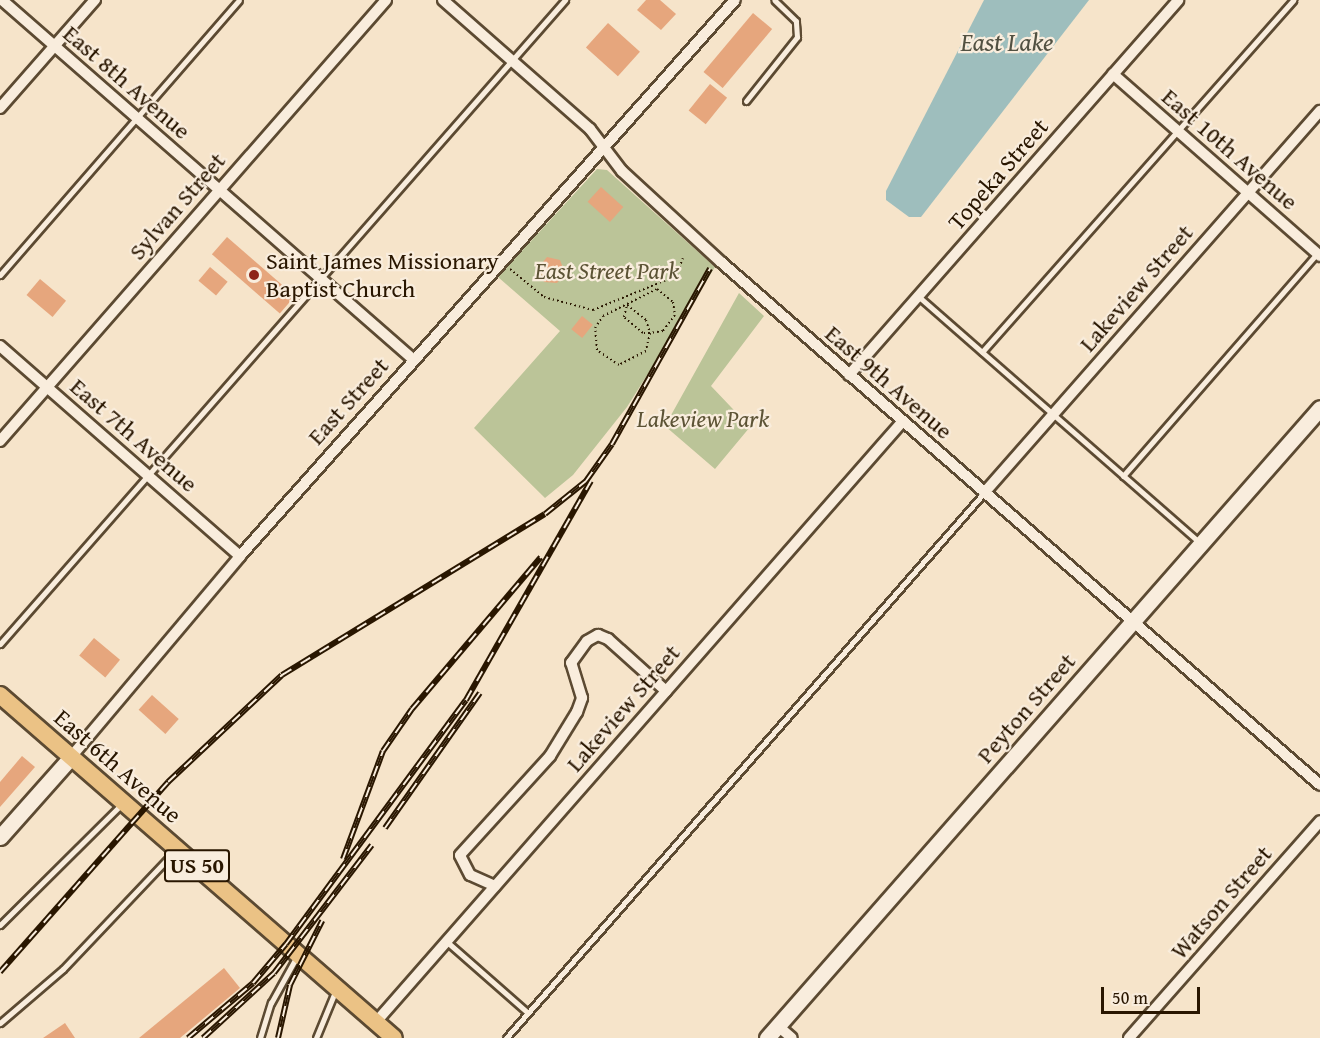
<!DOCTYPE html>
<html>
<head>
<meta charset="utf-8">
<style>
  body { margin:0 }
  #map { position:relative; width:1320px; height:1038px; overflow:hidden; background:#f6e4ca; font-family:"Gentium Book Plus",serif }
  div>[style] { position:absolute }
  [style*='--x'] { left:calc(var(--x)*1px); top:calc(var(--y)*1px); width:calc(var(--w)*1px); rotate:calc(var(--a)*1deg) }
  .green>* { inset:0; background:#bbc498 }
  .water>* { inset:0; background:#9ebebd }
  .building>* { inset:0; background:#e6a67d; transform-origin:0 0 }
  .path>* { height:2px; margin-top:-1px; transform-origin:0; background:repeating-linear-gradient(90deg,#291600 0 1.5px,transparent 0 4.5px) }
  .roads { filter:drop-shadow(2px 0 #5c4a32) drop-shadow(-2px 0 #5c4a32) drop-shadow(0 2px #5c4a32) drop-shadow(0 -2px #5c4a32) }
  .lane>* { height:5px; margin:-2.5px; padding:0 2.5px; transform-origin:2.5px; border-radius:2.5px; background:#f9eddd }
  .street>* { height:10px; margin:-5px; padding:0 5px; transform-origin:5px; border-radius:5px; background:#f9eddd }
  .secondary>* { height:15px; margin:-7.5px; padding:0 7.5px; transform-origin:7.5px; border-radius:7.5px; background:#f9eddd }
  .primary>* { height:16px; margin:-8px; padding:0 8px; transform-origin:8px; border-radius:8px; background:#ebc285 }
  .rail>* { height:6px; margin-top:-3px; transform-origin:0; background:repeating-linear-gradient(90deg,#f9eddd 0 11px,#291600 0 22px); box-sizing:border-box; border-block:2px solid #291600 }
  .dots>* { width:16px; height:16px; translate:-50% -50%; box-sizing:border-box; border:3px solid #f9eddd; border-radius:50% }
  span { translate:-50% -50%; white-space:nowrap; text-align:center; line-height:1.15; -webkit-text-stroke:4.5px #f9eddd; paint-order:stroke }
  .shield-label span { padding:2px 4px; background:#f9eddd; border:2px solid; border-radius:4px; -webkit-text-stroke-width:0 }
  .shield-label { font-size:22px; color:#291600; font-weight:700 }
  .street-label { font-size:24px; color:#291600 }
  .poi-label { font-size:24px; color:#291600 }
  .left { translate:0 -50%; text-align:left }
  .park-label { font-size:24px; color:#5c5335; font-style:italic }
  .water-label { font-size:26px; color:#525142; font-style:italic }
  .scale { position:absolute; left:1101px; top:987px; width:99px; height:27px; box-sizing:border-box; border:3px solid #291600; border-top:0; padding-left:8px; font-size:18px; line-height:21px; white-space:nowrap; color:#291600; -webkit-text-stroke:4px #f9eddd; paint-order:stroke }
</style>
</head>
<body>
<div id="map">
  <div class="green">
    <div style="clip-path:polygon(597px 169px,607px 170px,715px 267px,627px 407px,573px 475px,545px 498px,474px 428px,560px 331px,498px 277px)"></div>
    <div style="clip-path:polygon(739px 293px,764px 316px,711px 386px,750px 427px,715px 469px,665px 426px)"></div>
  </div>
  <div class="water">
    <div style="clip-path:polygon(984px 0,1089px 0,921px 217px,909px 217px,886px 200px,886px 191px)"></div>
  </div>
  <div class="building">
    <div style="clip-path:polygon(646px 0,660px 0,676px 14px,661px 30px,637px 10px)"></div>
    <div style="left:753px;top:13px;width:25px;height:77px;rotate:40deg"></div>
    <div style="left:608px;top:23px;width:43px;height:33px;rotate:42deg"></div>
    <div style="left:710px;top:84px;width:22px;height:34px;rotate:39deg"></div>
    <div style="left:601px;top:187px;width:30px;height:20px;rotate:42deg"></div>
    <div style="left:227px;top:237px;width:90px;height:23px;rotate:41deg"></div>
    <div style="clip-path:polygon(547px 257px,560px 260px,565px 273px,557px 283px,544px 282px,539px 267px)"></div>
    <div style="left:210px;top:267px;width:23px;height:18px;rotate:40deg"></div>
    <div style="left:40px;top:279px;width:34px;height:21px;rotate:40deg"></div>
    <div style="left:582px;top:316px;width:14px;height:17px;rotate:39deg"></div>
    <div style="left:94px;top:638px;width:34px;height:23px;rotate:40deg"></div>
    <div style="left:152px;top:695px;width:36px;height:20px;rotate:42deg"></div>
    <div style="clip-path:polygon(22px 756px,35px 767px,0 807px,0 782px)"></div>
    <div style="clip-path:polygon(224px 968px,240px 988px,180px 1038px,139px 1038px)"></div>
    <div style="clip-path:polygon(65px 1023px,75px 1038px,43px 1038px)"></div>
  </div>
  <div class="path">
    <div style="--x:510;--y:269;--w:44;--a:39.5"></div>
    <div style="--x:544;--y:297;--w:51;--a:14.9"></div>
    <div style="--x:593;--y:310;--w:90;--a:-22.3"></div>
    <div style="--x:676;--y:276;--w:19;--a:-69"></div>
    <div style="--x:627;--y:305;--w:24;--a:38"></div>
    <div style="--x:646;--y:320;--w:14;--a:73"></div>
    <div style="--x:650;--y:333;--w:18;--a:103"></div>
    <div style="--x:646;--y:351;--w:30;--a:153"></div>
    <div style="--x:619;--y:365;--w:27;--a:-146"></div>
    <div style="--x:597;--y:350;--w:22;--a:-95"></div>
    <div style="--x:595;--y:328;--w:14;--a:-56"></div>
    <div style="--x:603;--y:316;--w:60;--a:-26.6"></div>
    <div style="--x:657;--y:289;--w:21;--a:39"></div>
    <div style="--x:673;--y:302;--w:13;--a:81"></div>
    <div style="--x:675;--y:315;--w:20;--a:127"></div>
    <div style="--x:663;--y:331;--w:13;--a:171"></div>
    <div style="--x:650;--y:333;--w:7;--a:180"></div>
    <div style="--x:643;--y:333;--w:25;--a:-140"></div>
    <div style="--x:624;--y:317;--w:12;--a:-76"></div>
  </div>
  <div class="roads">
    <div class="lane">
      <div style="--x:746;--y:101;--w:82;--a:-51.4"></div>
      <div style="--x:797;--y:37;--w:16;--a:-94"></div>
      <div style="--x:796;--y:21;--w:30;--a:-136"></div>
      <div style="--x:0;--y:275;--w:364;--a:-49"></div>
      <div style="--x:918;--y:296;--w:373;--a:41.2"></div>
      <div style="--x:982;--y:352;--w:470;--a:-48.5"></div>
      <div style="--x:1123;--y:476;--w:295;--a:-48.9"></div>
      <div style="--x:0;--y:644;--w:857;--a:-48.74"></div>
      <div style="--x:0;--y:925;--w:172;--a:-44.8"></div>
      <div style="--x:446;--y:941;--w:109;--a:41.3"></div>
      <div style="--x:0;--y:1023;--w:83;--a:-40.6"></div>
      <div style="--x:63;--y:969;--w:164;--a:-46.5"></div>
      <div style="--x:260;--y:1038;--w:37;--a:-73"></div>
      <div style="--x:271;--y:1003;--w:54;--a:-61"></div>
      <div style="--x:316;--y:1038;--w:50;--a:-67.6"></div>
      <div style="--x:506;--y:1038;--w:725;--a:-48.75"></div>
    </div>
    <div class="street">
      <div style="--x:2;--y:0;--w:547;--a:41.15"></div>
      <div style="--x:443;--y:0;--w:196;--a:41.3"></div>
      <div style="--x:590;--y:129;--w:53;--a:52.7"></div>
      <div style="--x:622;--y:171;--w:134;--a:42.6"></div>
      <div style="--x:721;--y:262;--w:795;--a:41.12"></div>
      <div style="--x:1113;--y:74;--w:276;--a:41.3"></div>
      <div style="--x:0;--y:108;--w:144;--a:-48.7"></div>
      <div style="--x:0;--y:346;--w:319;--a:41.2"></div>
      <div style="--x:849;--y:375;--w:499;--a:-48.7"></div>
      <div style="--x:0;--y:441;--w:586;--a:-48.8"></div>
      <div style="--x:984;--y:493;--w:509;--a:-48.67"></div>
      <div style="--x:71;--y:757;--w:263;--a:-49.9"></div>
      <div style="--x:240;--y:556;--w:744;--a:-48.32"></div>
      <div style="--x:495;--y:886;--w:27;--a:-156"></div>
      <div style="--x:470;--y:875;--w:22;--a:-117"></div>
      <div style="--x:460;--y:855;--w:134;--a:-47.7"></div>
      <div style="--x:550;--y:756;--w:52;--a:-58.5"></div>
      <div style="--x:577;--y:712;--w:15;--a:-70"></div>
      <div style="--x:582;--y:698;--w:37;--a:-107"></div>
      <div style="--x:571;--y:663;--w:27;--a:-54"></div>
      <div style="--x:587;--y:641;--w:13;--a:-29"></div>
      <div style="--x:598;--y:635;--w:11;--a:22"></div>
      <div style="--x:608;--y:639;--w:78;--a:41.9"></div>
      <div style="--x:376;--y:1022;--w:798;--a:-48.76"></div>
      <div style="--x:778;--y:1026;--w:18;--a:41"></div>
      <div style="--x:1129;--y:1038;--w:289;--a:-48.6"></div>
    </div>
    <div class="secondary">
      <div style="--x:0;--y:837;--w:107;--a:-48.4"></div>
      <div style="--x:767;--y:1038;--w:838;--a:-48.72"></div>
    </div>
    <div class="primary">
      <div style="--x:0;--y:695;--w:522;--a:41.04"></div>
    </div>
  </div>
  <div class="rail">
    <div style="--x:385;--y:828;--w:165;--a:-54.9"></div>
    <div style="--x:343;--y:859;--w:115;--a:-69.7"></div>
    <div style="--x:383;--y:751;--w:51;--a:-55.4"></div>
    <div style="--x:412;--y:709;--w:199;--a:-49.7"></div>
    <div style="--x:0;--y:972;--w:254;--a:-48.5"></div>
    <div style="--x:168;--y:782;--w:156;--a:-43.2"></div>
    <div style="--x:282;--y:675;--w:308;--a:-31.5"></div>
    <div style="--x:545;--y:514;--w:53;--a:-38.8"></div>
    <div style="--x:586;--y:481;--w:45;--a:-54.9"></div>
    <div style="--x:612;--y:444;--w:201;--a:-60.8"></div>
    <div style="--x:188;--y:1038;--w:85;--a:-40.2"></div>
    <div style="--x:253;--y:983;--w:51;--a:-49.8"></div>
    <div style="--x:286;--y:944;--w:303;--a:-53.6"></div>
    <div style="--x:466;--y:700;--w:252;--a:-60.3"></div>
    <div style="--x:203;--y:1038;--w:96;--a:-42.5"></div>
    <div style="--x:274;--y:973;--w:161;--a:-52.6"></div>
    <div style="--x:278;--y:1038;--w:54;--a:-77.2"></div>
    <div style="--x:290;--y:985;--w:72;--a:-63.4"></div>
  </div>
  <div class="dots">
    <div style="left:254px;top:275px;background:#8f2418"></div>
  </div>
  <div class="shield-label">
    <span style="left:197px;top:866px">US 50</span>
  </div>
  <div class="street-label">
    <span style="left:127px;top:82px;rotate:41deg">East 8th Avenue</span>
    <span style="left:1230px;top:149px;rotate:41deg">East 10th Avenue</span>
    <span style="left:998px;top:174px;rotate:-49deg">Topeka Street</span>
    <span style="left:177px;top:206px;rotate:-49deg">Sylvan Street</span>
    <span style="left:1136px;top:288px;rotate:-49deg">Lakeview Street</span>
    <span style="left:889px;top:382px;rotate:41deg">East 9th Avenue</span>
    <span style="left:348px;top:401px;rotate:-48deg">East Street</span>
    <span style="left:134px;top:435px;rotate:41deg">East 7th Avenue</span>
    <span style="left:623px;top:708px;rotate:-49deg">Lakeview Street</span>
    <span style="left:1026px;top:708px;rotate:-49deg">Peyton Street</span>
    <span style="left:118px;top:766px;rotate:41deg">East 6th Avenue</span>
    <span style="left:1221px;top:902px;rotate:-49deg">Watson Street</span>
  </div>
  <div class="poi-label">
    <span class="left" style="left:266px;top:275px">Saint James Missionary<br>Baptist Church</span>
  </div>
  <div class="park-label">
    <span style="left:607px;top:271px">East Street Park</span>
    <span style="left:703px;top:419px">Lakeview Park</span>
  </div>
  <div class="water-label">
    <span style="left:1007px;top:42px">East Lake</span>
  </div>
  <div class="scale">50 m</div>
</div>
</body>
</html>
